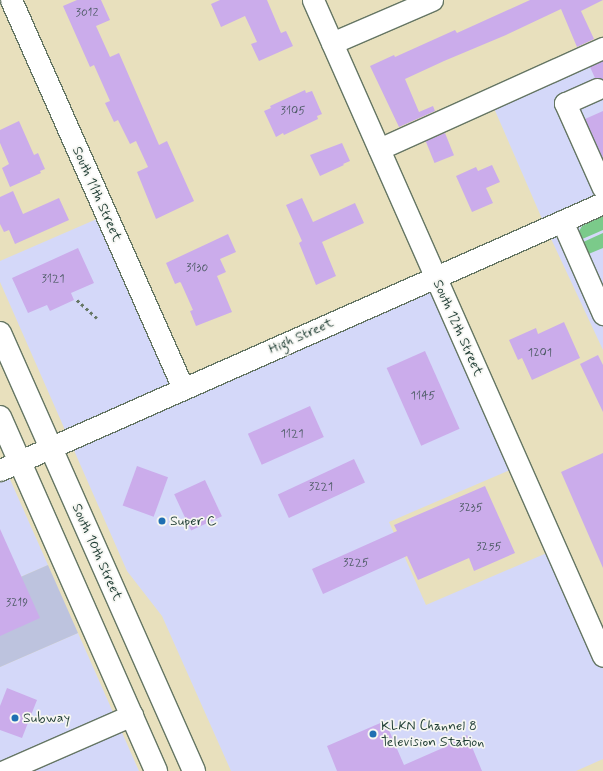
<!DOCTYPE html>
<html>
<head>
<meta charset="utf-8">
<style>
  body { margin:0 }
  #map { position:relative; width:603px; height:771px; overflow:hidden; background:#e8e0bd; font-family:Mynerve,sans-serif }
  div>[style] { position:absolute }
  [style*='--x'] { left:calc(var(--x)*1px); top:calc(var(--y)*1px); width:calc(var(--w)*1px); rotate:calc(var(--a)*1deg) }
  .built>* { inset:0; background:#d4d8f9 }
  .industrial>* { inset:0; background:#bdc3de }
  .green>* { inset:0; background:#7bca8a }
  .building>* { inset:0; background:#cbaceb; transform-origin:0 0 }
  .path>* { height:2.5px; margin-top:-1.25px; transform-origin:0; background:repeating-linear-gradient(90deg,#657664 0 3px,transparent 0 6px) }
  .roads { filter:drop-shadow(1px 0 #657664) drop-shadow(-1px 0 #657664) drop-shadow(0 1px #657664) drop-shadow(0 -1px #657664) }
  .minor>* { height:21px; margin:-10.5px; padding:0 10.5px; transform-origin:10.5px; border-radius:10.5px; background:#fff }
  .major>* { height:22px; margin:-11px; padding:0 11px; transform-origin:11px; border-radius:11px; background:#fff }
  .dots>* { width:11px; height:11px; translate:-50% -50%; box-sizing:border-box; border:2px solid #f6f6f2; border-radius:50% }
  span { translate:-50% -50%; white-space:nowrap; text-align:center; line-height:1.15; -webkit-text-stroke:3.5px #f6f6f2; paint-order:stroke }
  .number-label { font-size:12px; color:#4a5962 }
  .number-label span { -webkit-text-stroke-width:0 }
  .street-label { font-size:14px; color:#1f3d34 }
  .poi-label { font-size:14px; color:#1f3d34 }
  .left { translate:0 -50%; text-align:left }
</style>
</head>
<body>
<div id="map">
  <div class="built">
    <div style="clip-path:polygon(603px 48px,603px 350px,546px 228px,490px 99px)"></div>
    <div style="clip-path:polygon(106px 215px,183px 388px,435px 277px,519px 466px,389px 522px,426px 605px,556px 549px,603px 656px,603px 759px,576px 771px,231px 771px,162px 616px,127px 571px,0 282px,0 261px)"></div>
    <div style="clip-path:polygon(5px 468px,48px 565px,0 586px,0 470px)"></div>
    <div style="clip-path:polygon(78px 633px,139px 771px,0 771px,0 667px)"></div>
  </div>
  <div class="industrial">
    <div style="clip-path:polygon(48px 565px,78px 633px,0 667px,0 586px)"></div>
  </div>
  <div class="green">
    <div style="clip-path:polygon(603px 216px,603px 230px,580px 240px,578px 233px,582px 226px)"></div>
    <div style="clip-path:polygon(603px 233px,603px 248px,586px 255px,581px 243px)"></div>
  </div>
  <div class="building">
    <div style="clip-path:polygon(77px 0,101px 0,110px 20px,96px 26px,110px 57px,119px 53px,159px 145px,167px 141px,194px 201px,156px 219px,137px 172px,148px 167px,136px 141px,130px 144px,118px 120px,114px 122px,105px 103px,110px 101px,94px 65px,90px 67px,63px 6px)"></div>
    <div style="clip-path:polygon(220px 0,267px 0,281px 33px,286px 31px,293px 46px,259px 61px,251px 44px,257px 42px,245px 16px,221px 27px,211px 4px)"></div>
    <div style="clip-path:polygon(530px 0,603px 0,581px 11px,594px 39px,577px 47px,561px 9px,506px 35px,444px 61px,405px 79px,419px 112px,433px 106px,435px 111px,399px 127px,370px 66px,394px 55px,395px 57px,455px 30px,457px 33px)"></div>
    <div style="clip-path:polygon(603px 61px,603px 79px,595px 78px,590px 67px)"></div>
    <div style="clip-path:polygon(305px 90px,306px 93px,312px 91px,322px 114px,317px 116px,318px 119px,284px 135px,283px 133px,276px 137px,264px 111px,271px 108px,270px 106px)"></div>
    <div style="clip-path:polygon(603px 111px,603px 159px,585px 119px)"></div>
    <div style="clip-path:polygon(19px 121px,34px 155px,38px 153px,45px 169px,40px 171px,41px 173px,10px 187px,2px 168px,9px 164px,0 143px,0 130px)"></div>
    <div style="left:445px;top:133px;width:24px;height:21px;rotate:68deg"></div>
    <div style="clip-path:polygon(342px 143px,350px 161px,343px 164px,344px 165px,320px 176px,310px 155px)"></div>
    <div style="clip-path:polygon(492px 165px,500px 182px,486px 188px,493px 203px,472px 212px,456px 176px,476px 167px,478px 171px)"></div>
    <div style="clip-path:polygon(13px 191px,23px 214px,59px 198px,69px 220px,15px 244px,9px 230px,4px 232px,0 224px,0 197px)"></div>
    <div style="clip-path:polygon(302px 198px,313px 222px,355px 203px,364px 223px,322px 242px,336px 276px,316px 285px,299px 243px,302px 241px,286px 205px)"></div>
    <div style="clip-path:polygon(228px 234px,236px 252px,220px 259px,226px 272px,217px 276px,232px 312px,196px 326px,190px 311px,193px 310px,181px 283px,180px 282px,175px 284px,166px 263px)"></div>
    <div style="clip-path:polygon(78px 248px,94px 283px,71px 293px,74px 300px,50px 311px,47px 305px,28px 313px,12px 278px)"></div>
    <div style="clip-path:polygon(564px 322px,580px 358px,532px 380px,522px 358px,518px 360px,509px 340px,536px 328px,538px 334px)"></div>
    <div style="left:425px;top:351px;width:85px;height:42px;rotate:66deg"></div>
    <div style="clip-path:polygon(598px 355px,603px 365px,603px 412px,580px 364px)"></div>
    <div style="left:310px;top:406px;width:34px;height:68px;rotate:66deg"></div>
    <div style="clip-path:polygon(603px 453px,603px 568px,561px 472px)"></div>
    <div style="left:354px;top:459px;width:26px;height:84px;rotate:65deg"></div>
    <div style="left:137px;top:466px;width:33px;height:42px;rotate:20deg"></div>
    <div style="left:205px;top:480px;width:40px;height:34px;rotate:65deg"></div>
    <div style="clip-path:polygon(485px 486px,515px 553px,474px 571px,469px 558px,418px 580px,407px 556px,323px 594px,312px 569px,397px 531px,394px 525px)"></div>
    <div style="clip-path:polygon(0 529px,40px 618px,0 636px)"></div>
    <div style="clip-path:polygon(7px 688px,37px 700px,22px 738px,0 730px,0 706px)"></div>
    <div style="clip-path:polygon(385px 721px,404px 765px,445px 747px,444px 745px,467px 735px,482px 771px,337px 771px,327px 746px)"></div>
  </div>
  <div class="path">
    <div style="--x:77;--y:300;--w:27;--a:42"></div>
  </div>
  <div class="roads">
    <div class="minor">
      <div style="--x:11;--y:0;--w:424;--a:66.1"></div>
      <div style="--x:313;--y:0;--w:717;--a:66.15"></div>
      <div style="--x:332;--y:43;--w:109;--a:-23.3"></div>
      <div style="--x:597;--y:89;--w:35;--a:156"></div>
      <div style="--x:565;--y:103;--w:93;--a:65.9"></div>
      <div style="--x:379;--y:149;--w:246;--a:-24.3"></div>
      <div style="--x:562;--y:221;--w:102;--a:66.2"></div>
      <div style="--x:0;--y:470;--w:659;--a:-23.88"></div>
      <div style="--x:4;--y:771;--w:140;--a:-23.6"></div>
    </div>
    <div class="major">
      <div style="--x:0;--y:333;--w:479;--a:66.1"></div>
      <div style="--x:0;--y:417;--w:387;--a:66.2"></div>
    </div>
  </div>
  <div class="dots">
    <div style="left:162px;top:521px;background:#1f6fb2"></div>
    <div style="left:15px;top:718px;background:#1f6fb2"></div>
    <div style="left:373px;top:734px;background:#1f6fb2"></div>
  </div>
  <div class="number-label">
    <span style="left:87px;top:14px">3012</span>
    <span style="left:293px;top:112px">3105</span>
    <span style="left:197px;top:269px">3130</span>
    <span style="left:53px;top:280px">3121</span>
    <span style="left:540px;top:354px">1201</span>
    <span style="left:423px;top:397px">1145</span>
    <span style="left:292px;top:435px">1121</span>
    <span style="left:321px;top:488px">3221</span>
    <span style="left:471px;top:509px">3235</span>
    <span style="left:489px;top:548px">3255</span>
    <span style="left:356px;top:564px">3225</span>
    <span style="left:17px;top:604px">3219</span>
  </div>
  <div class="street-label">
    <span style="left:97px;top:194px;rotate:66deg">South 11th Street</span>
    <span style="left:458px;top:328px;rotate:66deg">South 12th Street</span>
    <span style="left:301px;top:336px;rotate:-24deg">High Street</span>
    <span style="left:97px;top:552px;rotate:66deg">South 10th Street</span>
  </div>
  <div class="poi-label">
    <span class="left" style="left:170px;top:521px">Super C</span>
    <span class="left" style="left:23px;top:718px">Subway</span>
    <span class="left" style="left:381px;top:734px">KLKN Channel 8<br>Television Station</span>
  </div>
</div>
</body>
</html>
